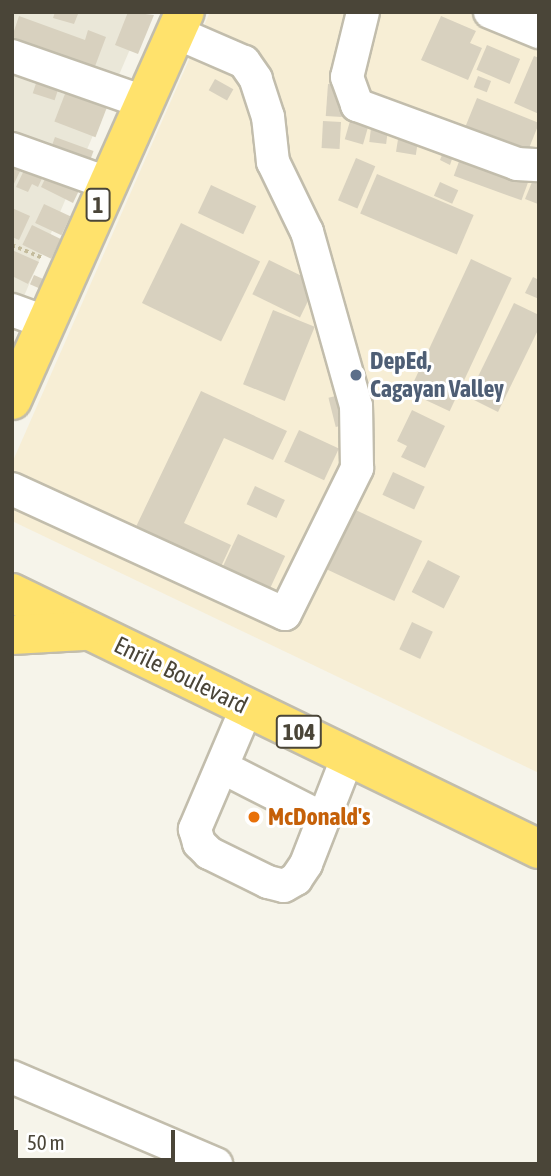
<!DOCTYPE html>
<html>
<head>
<meta charset="utf-8">
<style>
  body { margin:0 }
  #map { position:relative; width:551px; height:1176px; overflow:hidden; background:#f6f4ea; font-family:"Asap Condensed",sans-serif }
  div>[style] { position:absolute }
  [style*='--x'] { left:calc(var(--x)*1px); top:calc(var(--y)*1px); width:calc(var(--w)*1px); rotate:calc(var(--a)*1deg) }
  .residential>* { inset:0; background:#eae7d8 }
  .commercial>* { inset:0; background:#f7eed5 }
  .building>* { inset:0; background:#d8d1bf; transform-origin:0 0 }
  .path>* { height:3.5px; margin-top:-1.75px; transform-origin:0; background:repeating-linear-gradient(90deg,#c4bc9d 0 3.5px,transparent 0 7px) }
  .roads { filter:drop-shadow(2px 0 #c2bdac) drop-shadow(-2px 0 #c2bdac) drop-shadow(0 2px #c2bdac) drop-shadow(0 -2px #c2bdac) }
  .minor>* { height:32px; margin:-16px; padding:0 16px; transform-origin:16px; border-radius:16px; background:#fff }
  .highway>* { height:38px; margin:-19px; padding:0 19px; transform-origin:19px; border-radius:19px; background:#ffe26c }
  .dots>* { width:19px; height:19px; translate:-50% -50%; box-sizing:border-box; border:4px solid #fff; border-radius:50% }
  span { translate:-50% -50%; white-space:nowrap; text-align:center; line-height:1.15; -webkit-text-stroke:6px #fff; paint-order:stroke }
  .shield-label span { padding:2px 5px; background:#fff; border:2px solid; border-radius:5px; -webkit-text-stroke-width:0 }
  .shield-label { font-size:23px; color:#4a4538; font-weight:700 }
  .service-label { font-size:24px; color:#4e5e75; font-weight:700 }
  .left { translate:0 -50%; text-align:left }
  .street-label { font-size:24px; color:#4a4538 }
  .food-label { font-size:24px; color:#c56008; font-weight:700 }
  .frame { position:absolute; inset:0; border:14px solid #4a4538; pointer-events:none }
  .scale { position:absolute; left:14px; top:1130px; width:161px; height:32px; box-sizing:border-box; border:4px solid #4a4538; border-top:0; padding-left:9px; font-size:21px; line-height:24px; white-space:nowrap; color:#4a4538; -webkit-text-stroke:5px #fff; paint-order:stroke }
</style>
</head>
<body>
<div id="map">
  <div class="residential">
    <div style="clip-path:polygon(12px 12px,146px 12px,12px 324px)"></div>
  </div>
  <div class="commercial">
    <div style="clip-path:polygon(210px 12px,539px 12px,539px 773px,12px 521px,12px 463px)"></div>
  </div>
  <div class="building">
    <div style="clip-path:polygon(55px 12px,74px 12px,78px 14px,74px 24px,53px 18px)"></div>
    <div style="clip-path:polygon(128px 12px,154px 15px,138px 54px,115px 45px)"></div>
    <div style="clip-path:polygon(19px 16px,85px 40px,88px 30px,106px 37px,91px 77px,19px 51px,23px 41px,12px 37px)"></div>
    <div style="clip-path:polygon(441px 16px,476px 31px,470px 43px,482px 48px,468px 80px,421px 60px)"></div>
    <div style="left:487px;top:45px;width:36px;height:27px;rotate:23deg"></div>
    <div style="clip-path:polygon(534px 56px,539px 58px,539px 114px,514px 103px)"></div>
    <div style="left:478px;top:76px;width:14px;height:12px;rotate:21deg"></div>
    <div style="left:38px;top:77px;width:23px;height:17px;rotate:18deg"></div>
    <div style="left:215px;top:79px;width:21px;height:13px;rotate:29deg"></div>
    <div style="left:328px;top:84px;width:16px;height:32px;rotate:4deg"></div>
    <div style="left:68px;top:86px;width:44px;height:38px;rotate:21deg"></div>
    <div style="left:477px;top:98px;width:67px;height:30px;rotate:22deg"></div>
    <div style="left:323px;top:121px;width:18px;height:27px;rotate:3deg"></div>
    <div style="left:350px;top:121px;width:19px;height:19px;rotate:16deg"></div>
    <div style="left:371px;top:128px;width:17px;height:14px;rotate:7deg"></div>
    <div style="left:399px;top:133px;width:20px;height:19px;rotate:9deg"></div>
    <div style="left:55px;top:137px;width:41px;height:17px;rotate:20deg"></div>
    <div style="clip-path:polygon(444px 150px,454px 153px,450px 165px,440px 160px)"></div>
    <div style="left:461px;top:156px;width:72px;height:21px;rotate:20deg"></div>
    <div style="left:356px;top:158px;width:21px;height:46px;rotate:23deg"></div>
    <div style="clip-path:polygon(12px 160px,23px 165px,12px 188px)"></div>
    <div style="clip-path:polygon(27px 164px,45px 172px,38px 187px,32px 184px,28px 192px,16px 187px)"></div>
    <div style="clip-path:polygon(48px 173px,84px 180px,73px 203px,41px 187px)"></div>
    <div style="left:377px;top:174px;width:105px;height:43px;rotate:23deg"></div>
    <div style="left:440px;top:182px;width:20px;height:15px;rotate:24deg"></div>
    <div style="clip-path:polygon(532px 182px,539px 184px,538px 204px,525px 199px)"></div>
    <div style="left:211px;top:185px;width:50px;height:31px;rotate:25deg"></div>
    <div style="left:44px;top:204px;width:29px;height:21px;rotate:25deg"></div>
    <div style="clip-path:polygon(12px 208px,30px 216px,19px 240px,12px 237px)"></div>
    <div style="left:181px;top:223px;width:88px;height:89px;rotate:26deg"></div>
    <div style="left:32px;top:225px;width:32px;height:22px;rotate:26deg"></div>
    <div style="clip-path:polygon(12px 250px,39px 262px,28px 284px,12px 276px)"></div>
    <div style="left:471px;top:259px;width:45px;height:147px;rotate:25deg"></div>
    <div style="left:269px;top:260px;width:53px;height:38px;rotate:26deg"></div>
    <div style="left:34px;top:275px;width:10px;height:10px;rotate:24deg"></div>
    <div style="clip-path:polygon(533px 277px,539px 280px,539px 299px,525px 293px)"></div>
    <div style="clip-path:polygon(514px 303px,539px 315px,539px 328px,498px 412px,468px 397px)"></div>
    <div style="left:273px;top:310px;width:45px;height:80px;rotate:22deg"></div>
    <div style="clip-path:polygon(201px 391px,287px 431px,273px 460px,224px 438px,184px 523px,231px 545px,218px 573px,133px 533px)"></div>
    <div style="left:344px;top:394px;width:30px;height:16px;rotate:76deg"></div>
    <div style="clip-path:polygon(412px 410px,445px 426px,425px 468px,401px 457px,407px 446px,397px 441px)"></div>
    <div style="left:299px;top:430px;width:44px;height:35px;rotate:25deg"></div>
    <div style="left:393px;top:472px;width:35px;height:25px;rotate:25deg"></div>
    <div style="left:255px;top:486px;width:33px;height:20px;rotate:25deg"></div>
    <div style="left:347px;top:506px;width:83px;height:66px;rotate:25deg"></div>
    <div style="left:238px;top:534px;width:52px;height:40px;rotate:25deg"></div>
    <div style="left:428px;top:560px;width:36px;height:36px;rotate:27deg"></div>
    <div style="left:412px;top:622px;width:23px;height:30px;rotate:25deg"></div>
  </div>
  <div class="path">
    <div style="--x:12;--y:245;--w:34;--a:23"></div>
  </div>
  <div class="roads">
    <div class="minor">
      <div style="--x:363;--y:12;--w:67;--a:103.8"></div>
      <div style="--x:347;--y:77;--w:30;--a:70"></div>
      <div style="--x:357;--y:105;--w:171;--a:20.2"></div>
      <div style="--x:517;--y:164;--w:22;--a:3"></div>
      <div style="--x:490;--y:12;--w:53;--a:22.2"></div>
      <div style="--x:12;--y:56;--w:139;--a:19.3"></div>
      <div style="--x:12;--y:149;--w:101;--a:19.7"></div>
      <div style="--x:12;--y:310;--w:38;--a:20"></div>
      <div style="--x:12;--y:489;--w:300;--a:24.6"></div>
      <div style="--x:285;--y:614;--w:163;--a:-63.7"></div>
      <div style="--x:357;--y:468;--w:62;--a:-90.9"></div>
      <div style="--x:356;--y:406;--w:181;--a:-105.7"></div>
      <div style="--x:307;--y:232;--w:78;--a:-115.9"></div>
      <div style="--x:273;--y:162;--w:45;--a:-96.3"></div>
      <div style="--x:268;--y:117;--w:40;--a:-108"></div>
      <div style="--x:256;--y:79;--w:21;--a:-125"></div>
      <div style="--x:244;--y:62;--w:73;--a:-156.6"></div>
      <div style="--x:247;--y:707;--w:133;--a:113.1"></div>
      <div style="--x:195;--y:829;--w:15;--a:74"></div>
      <div style="--x:199;--y:843;--w:14;--a:45"></div>
      <div style="--x:209;--y:853;--w:66;--a:26.2"></div>
      <div style="--x:268;--y:882;--w:16;--a:14"></div>
      <div style="--x:284;--y:886;--w:14;--a:-30"></div>
      <div style="--x:296;--y:879;--w:18;--a:-56"></div>
      <div style="--x:306;--y:864;--w:116;--a:-68.7"></div>
      <div style="--x:222;--y:767;--w:114;--a:27"></div>
      <div style="--x:12;--y:1077;--w:222;--a:23.1"></div>
    </div>
    <div class="highway">
      <div style="--x:12;--y:400;--w:425;--a:-66"></div>
      <div style="--x:12;--y:593;--w:586;--a:25.91"></div>
      <div style="--x:12;--y:635;--w:71;--a:-3.2"></div>
    </div>
  </div>
  <div class="dots">
    <div style="left:356px;top:375px;background:#5c6f8a"></div>
    <div style="left:254px;top:817px;background:#e8710a"></div>
  </div>
  <div class="shield-label">
    <span style="left:98px;top:205px">1</span>
    <span style="left:299px;top:732px">104</span>
  </div>
  <div class="service-label">
    <span class="left" style="left:370px;top:375px">DepEd,<br>Cagayan Valley</span>
  </div>
  <div class="street-label">
    <span style="left:181px;top:675px;rotate:26deg">Enrile Boulevard</span>
  </div>
  <div class="food-label">
    <span class="left" style="left:268px;top:817px">McDonald's</span>
  </div>
  <div class="frame"></div>
  <div class="scale">50 m</div>
</div>
</body>
</html>
